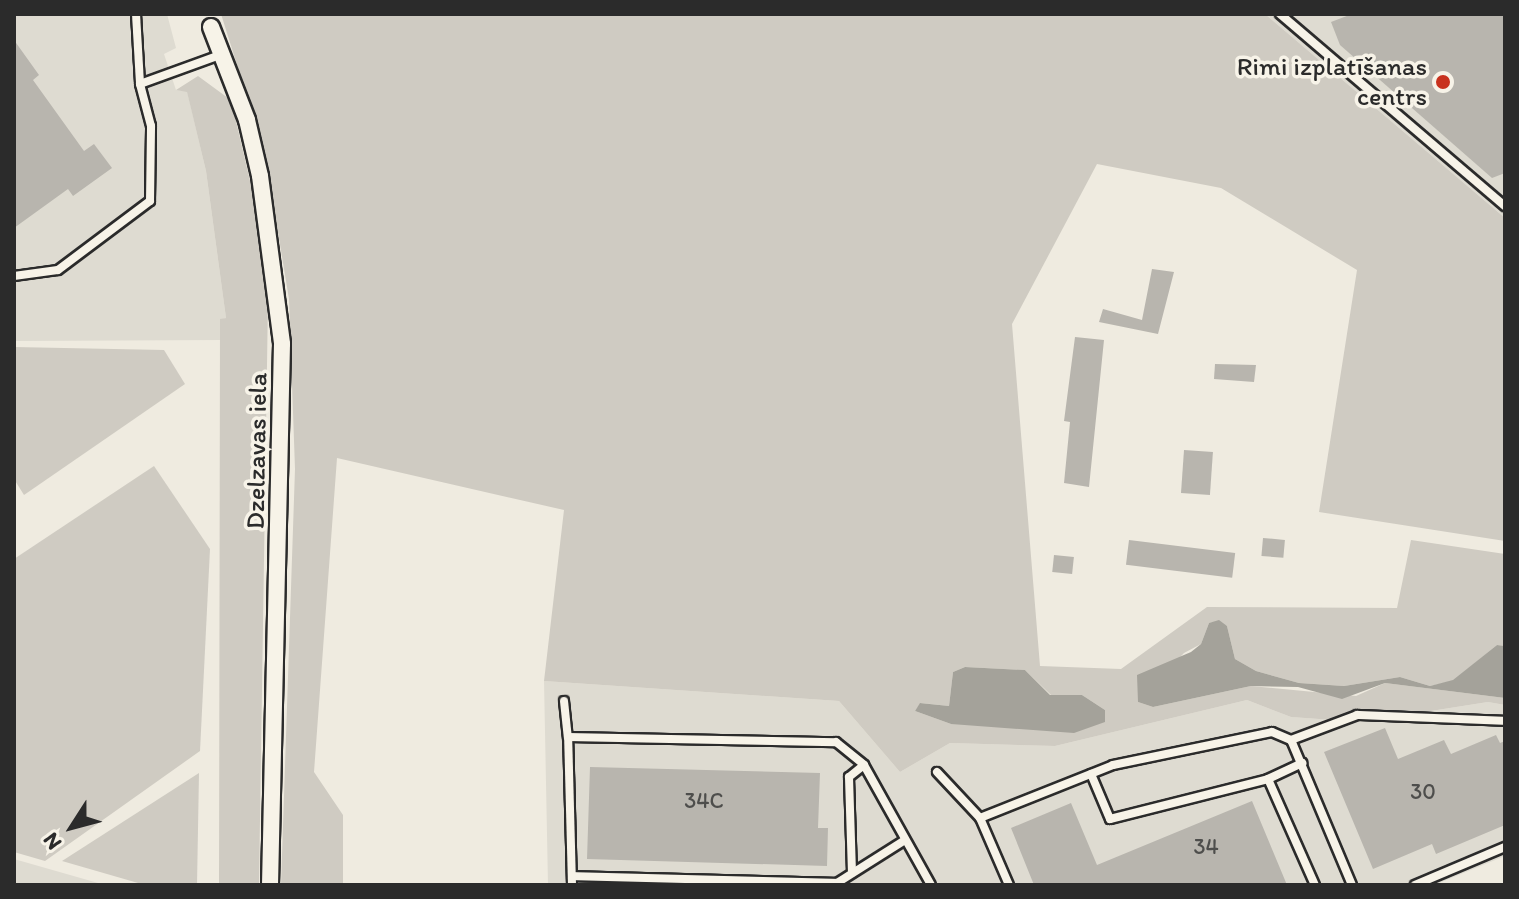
<!DOCTYPE html>
<html>
<head>
<meta charset="utf-8">
<style>
  body { margin:0 }
  #map { position:relative; width:1519px; height:899px; overflow:hidden; background:#efebe0; font-family:Itim,sans-serif }
  div>[style] { position:absolute }
  [style*='--x'] { left:calc(var(--x)*1px); top:calc(var(--y)*1px); width:calc(var(--w)*1px); rotate:calc(var(--a)*1deg) }
  .built>* { inset:0; background:#dedbd1 }
  .green>* { inset:0; background:#cfcbc2 }
  .water>* { inset:0; background:#a4a29a }
  .building>* { inset:0; background:#b8b5ae; transform-origin:0 0 }
  .roads { filter:drop-shadow(2px 0 #2b2b2b) drop-shadow(-2px 0 #2b2b2b) drop-shadow(0 2px #2b2b2b) drop-shadow(0 -2px #2b2b2b) }
  .lane>* { height:8px; margin:-4px; padding:0 4px; transform-origin:4px; border-radius:4px; background:#f7f3e8 }
  .street>* { height:16px; margin:-8px; padding:0 8px; transform-origin:8px; border-radius:8px; background:#f7f3e8 }
  .dots>* { width:22px; height:22px; translate:-50% -50%; box-sizing:border-box; border:4px solid #f7f3e8; border-radius:50% }
  span { translate:-50% -50%; white-space:nowrap; text-align:center; line-height:1.15; -webkit-text-stroke:7px #f7f3e8; paint-order:stroke }
  .number-label { font-size:22px; color:#4e4e4c }
  .number-label span { -webkit-text-stroke-width:0 }
  .poi-label { font-size:26px; color:#2b2b2b }
  .right { translate:-100% -50%; text-align:right }
  .street-label { font-size:26px; color:#2b2b2b }
  .frame { position:absolute; inset:0; border:16px solid #2b2b2b; pointer-events:none }
  .north { position:absolute; left:32px; top:787px; width:80px; height:80px; -webkit-text-stroke:6px #f7f3e8; paint-order:stroke; rotate:234deg; font-size:22px; font-weight:700; line-height:32px; text-align:center; color:#2b2b2b }
  .north::after { content:''; display:block; margin:auto; width:28px; height:36px; background:#2b2b2b; clip-path:polygon(50% 0,100% 100%,50% 72%,0 100%) }
</style>
</head>
<body>
<div id="map">
  <div class="built">
    <div style="clip-path:polygon(14px 14px,167px 14px,176px 48px,164px 54px,176px 90px,187px 91px,206px 171px,226px 318px,220px 320px,222px 340px,14px 341px)"></div>
    <div style="clip-path:polygon(1265px 14px,1505px 14px,1505px 218px)"></div>
    <div style="clip-path:polygon(544px 681px,839px 701px,900px 772px,950px 743px,1055px 746px,1247px 700px,1291px 717px,1361px 722px,1488px 702px,1505px 705px,1505px 856px,1434px 885px,548px 885px)"></div>
    <div style="clip-path:polygon(14px 859px,105px 885px,14px 885px)"></div>
  </div>
  <div class="green">
    <div style="clip-path:polygon(evenodd,221px 14px,1265px 14px,1505px 218px,1505px 541px,1319px 512px,1357px 270px,1221px 188px,1097px 164px,1012px 324px,1040px 666px,1121px 669px,1207px 607px,1397px 608px,1411px 540px,1505px 554px,1505px 646px,1497px 645px,1453px 681px,1430px 686px,1400px 677px,1344px 686px,1299px 683px,1256px 671px,1235px 659px,1227px 626px,1216px 622px,1209px 623px,1201px 644px,1184px 653px,1138px 702px,1153px 707px,1251px 686px,1356px 696px,1385px 683px,1505px 698px,1505px 705px,1488px 702px,1361px 722px,1291px 717px,1247px 700px,1055px 746px,950px 743px,900px 772px,839px 701px,544px 681px,564px 510px,337px 458px,314px 772px,343px 815px,343px 885px,281px 885px,295px 469px,289px 299px,265px 154px,221px 14px,965px 667px,1025px 670px,1051px 695px,1082px 695px,1105px 710px,951px 724px,915px 711px,921px 703px,949px 706px,953px 672px,965px 667px)"></div>
    <div style="clip-path:polygon(198px 76px,228px 98px,235px 117px,254px 198px,268px 300px,259px 885px,219px 885px,220px 319px,226px 318px,206px 171px,187px 92px,176px 90px)"></div>
    <div style="clip-path:polygon(14px 347px,164px 350px,185px 384px,24px 495px,14px 479px)"></div>
    <div style="clip-path:polygon(154px 466px,210px 549px,200px 751px,45px 861px,14px 852px,14px 559px)"></div>
    <div style="clip-path:polygon(199px 773px,197px 885px,145px 885px,62px 861px)"></div>
  </div>
  <div class="water">
    <div style="clip-path:polygon(1219px 620px,1227px 626px,1235px 659px,1256px 671px,1299px 683px,1344px 686px,1400px 677px,1430px 686px,1453px 680px,1497px 645px,1505px 646px,1505px 698px,1385px 683px,1342px 699px,1298px 687px,1251px 686px,1153px 707px,1138px 702px,1137px 675px,1191px 652px,1201px 644px,1209px 623px)"></div>
    <div style="clip-path:polygon(965px 667px,1025px 670px,1050px 695px,1082px 695px,1105px 710px,1105px 722px,1074px 733px,951px 724px,915px 711px,920px 703px,949px 706px,953px 672px)"></div>
  </div>
  <div class="building">
    <div style="clip-path:polygon(1352px 14px,1505px 14px,1505px 173px,1492px 178px,1340px 45px,1331px 22px)"></div>
    <div style="clip-path:polygon(14px 40px,39px 75px,33px 80px,84px 151px,94px 144px,112px 168px,73px 196px,68px 189px,14px 228px)"></div>
    <div style="clip-path:polygon(1152px 269px,1174px 272px,1158px 334px,1099px 322px,1103px 309px,1142px 320px)"></div>
    <div style="clip-path:polygon(1075px 337px,1104px 340px,1089px 487px,1064px 483px,1070px 422px,1064px 421px)"></div>
    <div style="clip-path:polygon(1215px 364px,1256px 365px,1254px 382px,1214px 379px)"></div>
    <div style="left:1184px;top:450px;width:29px;height:43px;rotate:4deg"></div>
    <div style="left:1263px;top:538px;width:22px;height:18px;rotate:5deg"></div>
    <div style="left:1129px;top:540px;width:107px;height:25px;rotate:7deg"></div>
    <div style="left:1054px;top:555px;width:20px;height:17px;rotate:6deg"></div>
    <div style="clip-path:polygon(1385px 728px,1398px 759px,1444px 740px,1451px 754px,1496px 735px,1500px 743px,1505px 741px,1505px 825px,1436px 854px,1432px 844px,1373px 869px,1324px 752px)"></div>
    <div style="clip-path:polygon(590px 767px,820px 773px,818px 828px,828px 828px,827px 866px,587px 859px)"></div>
    <div style="clip-path:polygon(1252px 801px,1287px 885px,1034px 885px,1011px 828px,1071px 803px,1097px 865px)"></div>
  </div>
  <div class="roads">
    <div class="lane">
      <div style="--x:136;--y:14;--w:70;--a:86.7"></div>
      <div style="--x:1280;--y:14;--w:296;--a:40.5"></div>
      <div style="--x:14;--y:276;--w:44;--a:-7.8"></div>
      <div style="--x:58;--y:270;--w:115;--a:-36.9"></div>
      <div style="--x:150;--y:201;--w:75;--a:-89.2"></div>
      <div style="--x:151;--y:126;--w:43;--a:-104.7"></div>
      <div style="--x:140;--y:84;--w:88;--a:-19.9"></div>
      <div style="--x:564;--y:701;--w:36;--a:84"></div>
      <div style="--x:937;--y:772;--w:63;--a:46.9"></div>
      <div style="--x:1091;--y:774;--w:49;--a:67.1"></div>
      <div style="--x:1110;--y:819;--w:163;--a:-14.2"></div>
      <div style="--x:1268;--y:779;--w:116;--a:66.1"></div>
      <div style="--x:1268;--y:779;--w:38;--a:-25"></div>
      <div style="--x:852;--y:873;--w:96;--a:-91.8"></div>
      <div style="--x:849;--y:777;--w:19;--a:-39"></div>
      <div style="--x:572;--y:876;--w:265;--a:1.5"></div>
      <div style="--x:837;--y:883;--w:80;--a:-32.3"></div>
      <div style="--x:572;--y:885;--w:148;--a:-91.5"></div>
      <div style="--x:568;--y:737;--w:268;--a:1.1"></div>
      <div style="--x:836;--y:742;--w:36;--a:39"></div>
      <div style="--x:864;--y:765;--w:137;--a:60.8"></div>
      <div style="--x:1009;--y:885;--w:73;--a:-113.4"></div>
      <div style="--x:980;--y:818;--w:143;--a:-21.7"></div>
      <div style="--x:1113;--y:765;--w:162;--a:-11.7"></div>
      <div style="--x:1272;--y:732;--w:21;--a:23"></div>
      <div style="--x:1352;--y:885;--w:157;--a:-112.8"></div>
      <div style="--x:1291;--y:740;--w:71;--a:-20.7"></div>
      <div style="--x:1357;--y:715;--w:148;--a:2.3"></div>
      <div style="--x:1415;--y:885;--w:98;--a:-22.9"></div>
    </div>
    <div class="street">
      <div style="--x:211;--y:27;--w:100;--a:68.8"></div>
      <div style="--x:247;--y:120;--w:57;--a:76.9"></div>
      <div style="--x:260;--y:176;--w:169;--a:82.5"></div>
      <div style="--x:282;--y:344;--w:541;--a:91.27"></div>
    </div>
  </div>
  <div class="dots">
    <div style="left:1443px;top:82px;background:#c8321e"></div>
  </div>
  <div class="number-label">
    <span style="left:1423px;top:792px">30</span>
    <span style="left:704px;top:801px">34C</span>
    <span style="left:1206px;top:847px">34</span>
  </div>
  <div class="poi-label">
    <span class="right" style="left:1427px;top:82px">Rimi izplatīšanas<br>centrs</span>
  </div>
  <div class="street-label">
    <span style="left:257px;top:451px;rotate:-89deg">Dzelzavas iela</span>
  </div>
  <div class="frame"></div>
  <div class="north">N</div>
</div>
</body>
</html>
